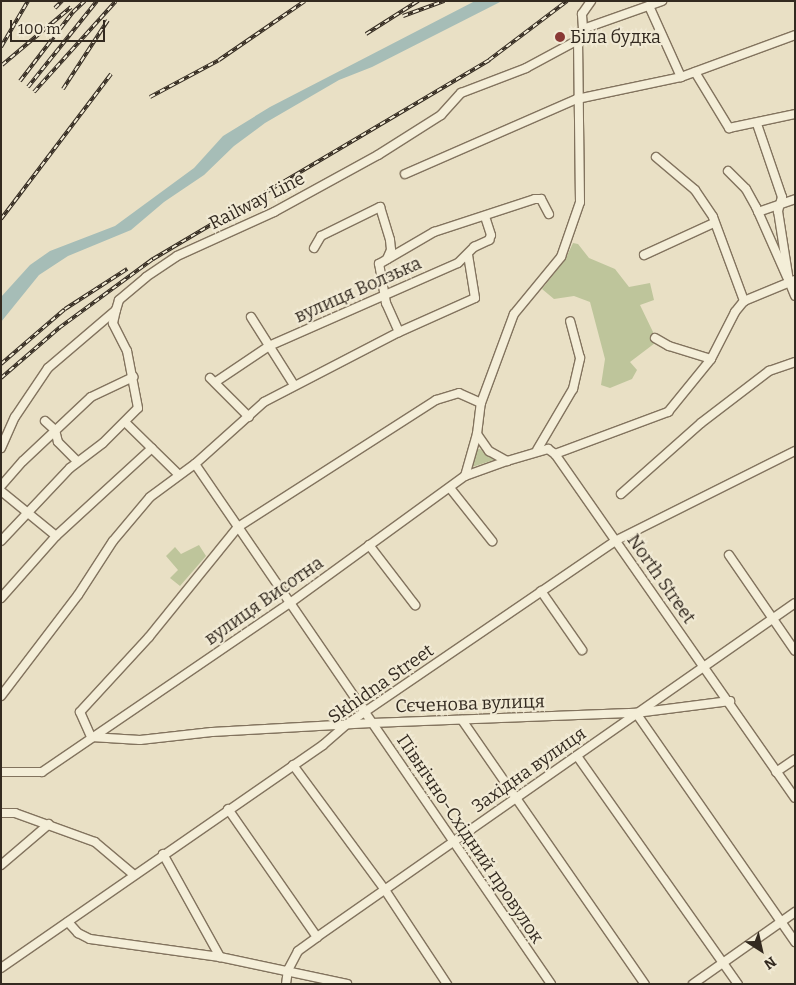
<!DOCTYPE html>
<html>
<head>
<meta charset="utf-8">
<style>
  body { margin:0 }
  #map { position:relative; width:796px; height:985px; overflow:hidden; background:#e9e0c5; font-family:Bitter,serif }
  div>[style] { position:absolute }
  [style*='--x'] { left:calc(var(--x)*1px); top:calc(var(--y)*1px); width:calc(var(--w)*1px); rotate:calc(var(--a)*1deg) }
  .green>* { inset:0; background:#bec59b }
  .water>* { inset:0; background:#a6bdb7 }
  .roads { filter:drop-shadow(1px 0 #82735e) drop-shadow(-1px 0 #82735e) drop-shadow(0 1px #82735e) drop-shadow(0 -1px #82735e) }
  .minor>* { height:8px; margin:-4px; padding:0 4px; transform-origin:4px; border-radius:4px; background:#f4eed8 }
  .rail>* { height:4px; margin-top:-2px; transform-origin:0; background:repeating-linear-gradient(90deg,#f1ead4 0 5.5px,#332a20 0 11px); box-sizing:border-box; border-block:1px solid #332a20 }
  .dots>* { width:14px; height:14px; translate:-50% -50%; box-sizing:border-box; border:2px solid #f1ead4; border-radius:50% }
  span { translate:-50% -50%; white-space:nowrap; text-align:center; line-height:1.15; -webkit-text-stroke:4px #f1ead4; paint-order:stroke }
  .poi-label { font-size:18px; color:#332a20 }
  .left { translate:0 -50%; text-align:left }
  .street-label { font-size:18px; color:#332a20 }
  .frame { position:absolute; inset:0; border:2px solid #332a20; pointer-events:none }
  .north { position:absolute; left:736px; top:925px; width:50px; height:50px; -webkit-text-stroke:4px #f1ead4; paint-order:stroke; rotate:145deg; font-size:14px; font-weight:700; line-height:20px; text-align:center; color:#332a20 }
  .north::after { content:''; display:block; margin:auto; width:18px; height:22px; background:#332a20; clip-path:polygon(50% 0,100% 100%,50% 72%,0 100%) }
  .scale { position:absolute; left:10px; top:20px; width:95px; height:22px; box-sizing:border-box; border:2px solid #332a20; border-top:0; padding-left:6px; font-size:15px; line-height:18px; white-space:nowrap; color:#332a20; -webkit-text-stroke:4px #f1ead4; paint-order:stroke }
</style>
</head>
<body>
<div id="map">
  <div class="green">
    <div style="clip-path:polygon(573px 243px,578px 244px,589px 258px,615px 269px,629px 287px,650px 283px,654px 300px,640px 305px,653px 332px,655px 343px,630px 362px,637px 370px,632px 379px,610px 388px,601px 385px,605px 359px,590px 302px,574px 296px,554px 299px,542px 289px,565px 260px)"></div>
    <div style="clip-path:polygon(477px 449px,480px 449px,494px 460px,472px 467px)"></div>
    <div style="clip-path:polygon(199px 545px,206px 556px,180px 586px,170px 578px,178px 570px,166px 556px,175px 547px,181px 554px)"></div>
  </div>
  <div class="water">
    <div style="clip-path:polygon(475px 1px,502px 1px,372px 67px,339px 80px,265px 123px,234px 146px,204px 175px,164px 202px,131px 230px,68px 256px,39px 275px,1px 322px,1px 297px,30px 265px,50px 251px,115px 226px,194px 168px,223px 136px,270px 107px)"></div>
  </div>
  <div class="roads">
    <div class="minor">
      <div style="--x:649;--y:6;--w:78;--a:65.7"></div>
      <div style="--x:583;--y:29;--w:84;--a:-19.5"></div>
      <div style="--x:695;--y:72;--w:66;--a:58.7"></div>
      <div style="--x:729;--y:128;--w:67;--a:-12"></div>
      <div style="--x:757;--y:124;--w:77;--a:71.1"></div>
      <div style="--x:782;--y:197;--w:15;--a:106"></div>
      <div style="--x:778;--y:211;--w:71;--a:81.1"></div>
      <div style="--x:789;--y:281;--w:16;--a:68"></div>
      <div style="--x:656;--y:157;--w:51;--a:40.2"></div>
      <div style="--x:695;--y:190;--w:32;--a:56"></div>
      <div style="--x:713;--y:217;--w:90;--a:69.7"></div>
      <div style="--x:728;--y:171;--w:25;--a:45"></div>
      <div style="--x:746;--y:189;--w:21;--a:61"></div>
      <div style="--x:756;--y:207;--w:77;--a:66.1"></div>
      <div style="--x:405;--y:174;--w:188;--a:-23.6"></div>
      <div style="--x:577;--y:99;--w:106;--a:-11.9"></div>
      <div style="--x:681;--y:77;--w:121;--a:-20.2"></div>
      <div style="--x:758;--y:212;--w:39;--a:-19"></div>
      <div style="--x:314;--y:248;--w:14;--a:-60"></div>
      <div style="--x:321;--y:236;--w:66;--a:-26.2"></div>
      <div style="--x:380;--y:207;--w:34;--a:73"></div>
      <div style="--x:390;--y:240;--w:10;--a:84"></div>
      <div style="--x:391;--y:250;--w:10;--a:114"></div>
      <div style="--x:644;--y:255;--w:77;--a:-24.6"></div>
      <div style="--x:251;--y:317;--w:80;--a:57.7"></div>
      <div style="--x:399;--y:332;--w:32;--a:-114"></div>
      <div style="--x:386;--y:303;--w:40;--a:-100"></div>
      <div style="--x:379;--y:264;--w:64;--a:-30.2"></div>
      <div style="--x:434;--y:232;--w:106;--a:-18.1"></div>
      <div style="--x:535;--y:199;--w:6;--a:0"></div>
      <div style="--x:541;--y:199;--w:17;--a:62"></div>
      <div style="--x:655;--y:338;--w:16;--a:30"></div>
      <div style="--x:669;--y:346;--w:44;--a:17.2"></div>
      <div style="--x:210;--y:378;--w:55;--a:45"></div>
      <div style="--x:217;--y:381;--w:63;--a:-33.9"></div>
      <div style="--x:269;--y:346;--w:206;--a:-23.7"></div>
      <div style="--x:458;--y:263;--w:23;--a:-45"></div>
      <div style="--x:474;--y:247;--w:17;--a:-25"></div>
      <div style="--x:489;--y:240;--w:5;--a:-68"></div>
      <div style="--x:491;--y:235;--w:20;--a:-108"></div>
      <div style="--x:481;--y:403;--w:24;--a:-156"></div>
      <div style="--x:459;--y:393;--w:24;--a:163"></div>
      <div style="--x:436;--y:400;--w:235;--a:147.3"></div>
      <div style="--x:238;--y:527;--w:141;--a:129"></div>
      <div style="--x:149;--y:637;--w:102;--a:132.6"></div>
      <div style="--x:80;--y:712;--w:27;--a:66"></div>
      <div style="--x:91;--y:737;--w:49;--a:3.5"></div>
      <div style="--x:140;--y:740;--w:72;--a:-6.3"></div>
      <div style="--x:212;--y:732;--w:160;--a:-3.2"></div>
      <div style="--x:372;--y:723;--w:264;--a:-2.2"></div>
      <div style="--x:636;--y:713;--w:95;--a:-7.3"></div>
      <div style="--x:45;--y:421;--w:13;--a:42"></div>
      <div style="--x:55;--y:430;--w:12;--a:76"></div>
      <div style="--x:58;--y:442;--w:27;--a:45"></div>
      <div style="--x:126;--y:423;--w:73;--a:44.4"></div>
      <div style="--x:477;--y:434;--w:21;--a:55"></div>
      <div style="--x:489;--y:451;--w:21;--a:29"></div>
      <div style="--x:507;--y:461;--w:43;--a:-16.3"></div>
      <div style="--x:548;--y:449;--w:9;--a:36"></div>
      <div style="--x:555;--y:454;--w:419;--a:55.1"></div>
      <div style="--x:1;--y:448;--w:34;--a:-66"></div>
      <div style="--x:15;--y:417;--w:59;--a:-56"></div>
      <div style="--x:48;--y:368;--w:89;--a:-40.5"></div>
      <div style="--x:116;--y:310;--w:10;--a:-73"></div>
      <div style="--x:119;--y:300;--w:35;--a:-40"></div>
      <div style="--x:146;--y:277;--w:37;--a:-34"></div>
      <div style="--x:177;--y:256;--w:107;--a:-24.4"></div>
      <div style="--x:274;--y:212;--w:119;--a:-28.7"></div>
      <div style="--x:378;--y:155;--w:75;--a:-32.4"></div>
      <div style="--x:441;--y:115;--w:30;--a:-48"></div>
      <div style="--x:461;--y:93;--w:70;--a:-21"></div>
      <div style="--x:526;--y:68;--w:59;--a:-28.3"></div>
      <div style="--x:537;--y:450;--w:71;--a:-59.5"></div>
      <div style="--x:573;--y:389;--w:32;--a:-77"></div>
      <div style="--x:580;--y:358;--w:38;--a:-105"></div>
      <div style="--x:555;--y:454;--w:121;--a:-20.4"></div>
      <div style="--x:668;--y:412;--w:68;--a:-50.9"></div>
      <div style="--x:711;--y:359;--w:53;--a:-62.9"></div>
      <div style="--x:735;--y:312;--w:14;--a:-51"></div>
      <div style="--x:744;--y:301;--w:55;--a:-22.4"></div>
      <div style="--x:195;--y:464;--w:630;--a:55.6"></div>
      <div style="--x:465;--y:476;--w:45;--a:-19.7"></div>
      <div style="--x:1;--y:486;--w:33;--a:-49"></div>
      <div style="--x:23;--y:461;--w:93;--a:-43.3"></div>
      <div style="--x:91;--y:397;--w:47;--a:-25.5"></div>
      <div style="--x:450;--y:488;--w:68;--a:51.6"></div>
      <div style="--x:1;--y:491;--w:71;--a:39.3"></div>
      <div style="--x:621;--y:494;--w:107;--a:-41.6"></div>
      <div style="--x:701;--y:423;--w:86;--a:-37.4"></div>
      <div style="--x:769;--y:371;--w:28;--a:-19"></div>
      <div style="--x:1;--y:541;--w:100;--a:-46.6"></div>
      <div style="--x:70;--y:468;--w:41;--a:-37.1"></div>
      <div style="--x:103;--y:443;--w:49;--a:-45"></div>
      <div style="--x:138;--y:408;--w:58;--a:-100.9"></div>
      <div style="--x:127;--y:351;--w:31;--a:-117"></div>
      <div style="--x:113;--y:323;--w:13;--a:-77"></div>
      <div style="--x:369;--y:545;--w:76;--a:52.5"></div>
      <div style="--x:729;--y:555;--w:116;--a:55.5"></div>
      <div style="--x:541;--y:591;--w:72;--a:55.2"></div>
      <div style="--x:1;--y:598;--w:83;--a:-48.4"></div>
      <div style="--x:56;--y:536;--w:130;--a:-42.5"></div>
      <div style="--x:1;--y:696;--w:127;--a:-52.7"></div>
      <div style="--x:78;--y:595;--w:64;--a:-57.1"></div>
      <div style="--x:113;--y:541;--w:57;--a:-49.9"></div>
      <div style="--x:150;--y:497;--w:56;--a:-36.3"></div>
      <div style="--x:195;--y:464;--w:93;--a:-41.9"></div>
      <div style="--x:264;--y:402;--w:152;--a:-27.4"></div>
      <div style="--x:399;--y:332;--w:83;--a:-24.1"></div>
      <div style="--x:475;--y:298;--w:44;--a:-99.2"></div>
      <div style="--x:636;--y:713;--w:279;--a:55.2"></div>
      <div style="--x:462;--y:720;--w:321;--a:55.3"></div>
      <div style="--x:577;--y:756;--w:279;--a:54.8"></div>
      <div style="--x:293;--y:765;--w:155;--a:53.6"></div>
      <div style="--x:385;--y:890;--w:113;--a:56.6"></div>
      <div style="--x:1;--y:772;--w:41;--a:0"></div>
      <div style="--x:42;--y:772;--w:300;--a:-34.3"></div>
      <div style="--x:290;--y:603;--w:216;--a:-36"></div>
      <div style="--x:465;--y:476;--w:44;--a:-74.1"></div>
      <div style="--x:477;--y:434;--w:31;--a:-83"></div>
      <div style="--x:481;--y:403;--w:95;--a:-69.7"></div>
      <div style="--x:514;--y:314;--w:74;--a:-50.5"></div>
      <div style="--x:561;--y:257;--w:58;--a:-70.9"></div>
      <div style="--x:580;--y:202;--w:162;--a:-90.7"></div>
      <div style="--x:578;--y:40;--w:12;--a:-66"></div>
      <div style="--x:583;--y:29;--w:15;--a:-94"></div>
      <div style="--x:582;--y:14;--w:16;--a:-55"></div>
      <div style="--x:776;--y:772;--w:23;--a:-34"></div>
      <div style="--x:228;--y:809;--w:156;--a:55.2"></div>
      <div style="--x:1;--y:813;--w:14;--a:0"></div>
      <div style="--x:15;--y:813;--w:85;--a:19.9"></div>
      <div style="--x:95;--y:842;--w:51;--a:40.2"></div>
      <div style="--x:163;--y:854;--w:118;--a:61"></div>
      <div style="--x:1;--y:865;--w:63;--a:-40.5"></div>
      <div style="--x:68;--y:922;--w:15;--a:48"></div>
      <div style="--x:78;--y:933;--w:13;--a:27"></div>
      <div style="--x:90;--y:939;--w:131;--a:7.9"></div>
      <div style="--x:220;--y:957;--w:130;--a:12"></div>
      <div style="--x:1;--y:968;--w:392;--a:-34.7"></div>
      <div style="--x:323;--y:745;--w:32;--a:-41"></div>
      <div style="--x:347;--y:724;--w:325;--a:-34.3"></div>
      <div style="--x:615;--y:541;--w:201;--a:-26.6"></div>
      <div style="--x:286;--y:984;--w:14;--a:-82"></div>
      <div style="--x:288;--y:970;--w:21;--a:-62"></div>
      <div style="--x:298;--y:951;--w:24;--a:-36"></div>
      <div style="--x:317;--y:937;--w:583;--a:-34.94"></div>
      <div style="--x:693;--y:984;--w:125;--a:-35.2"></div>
    </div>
  </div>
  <div class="rail">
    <div style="--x:55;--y:8;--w:10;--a:-45"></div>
    <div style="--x:403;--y:16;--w:44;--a:-20.1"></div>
    <div style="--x:366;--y:34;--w:62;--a:-32.4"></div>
    <div style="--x:1;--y:47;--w:53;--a:-59.6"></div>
    <div style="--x:2;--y:65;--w:90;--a:-40"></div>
    <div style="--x:20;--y:81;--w:87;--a:-52.5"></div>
    <div style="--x:73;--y:12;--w:16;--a:-43"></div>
    <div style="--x:28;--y:87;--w:110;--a:-51.3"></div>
    <div style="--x:63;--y:89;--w:82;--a:-56.9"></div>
    <div style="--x:34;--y:92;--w:122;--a:-48"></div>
    <div style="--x:150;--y:97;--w:78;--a:-28.2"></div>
    <div style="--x:219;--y:60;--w:104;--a:-34.5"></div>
    <div style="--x:1;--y:219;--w:182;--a:-52.8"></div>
    <div style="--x:1;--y:364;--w:84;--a:-40.7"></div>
    <div style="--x:65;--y:309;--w:74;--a:-32.8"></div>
    <div style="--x:1;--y:378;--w:77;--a:-40.8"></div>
    <div style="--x:59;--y:328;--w:117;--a:-36.3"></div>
    <div style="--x:153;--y:259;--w:391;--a:-30.6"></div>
    <div style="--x:489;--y:60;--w:98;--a:-37.1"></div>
  </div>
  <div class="dots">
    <div style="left:560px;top:37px;background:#893935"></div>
  </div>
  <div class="poi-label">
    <span class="left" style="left:570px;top:37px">Біла будка</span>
  </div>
  <div class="street-label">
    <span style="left:257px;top:201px;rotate:-27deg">Railway Line</span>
    <span style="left:358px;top:290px;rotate:-24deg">вулиця Волзька</span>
    <span style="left:661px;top:579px;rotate:55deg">North Street</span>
    <span style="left:264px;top:601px;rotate:-35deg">вулиця Висотна</span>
    <span style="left:381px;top:684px;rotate:-35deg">Skhidna Street</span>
    <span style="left:470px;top:704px;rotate:-2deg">Сєченова вулиця</span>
    <span style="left:529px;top:770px;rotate:-35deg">Західна вулиця</span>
    <span style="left:470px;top:839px;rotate:56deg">Північно-Східний провулок</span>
  </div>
  <div class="frame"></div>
  <div class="north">N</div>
  <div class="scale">100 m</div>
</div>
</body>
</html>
